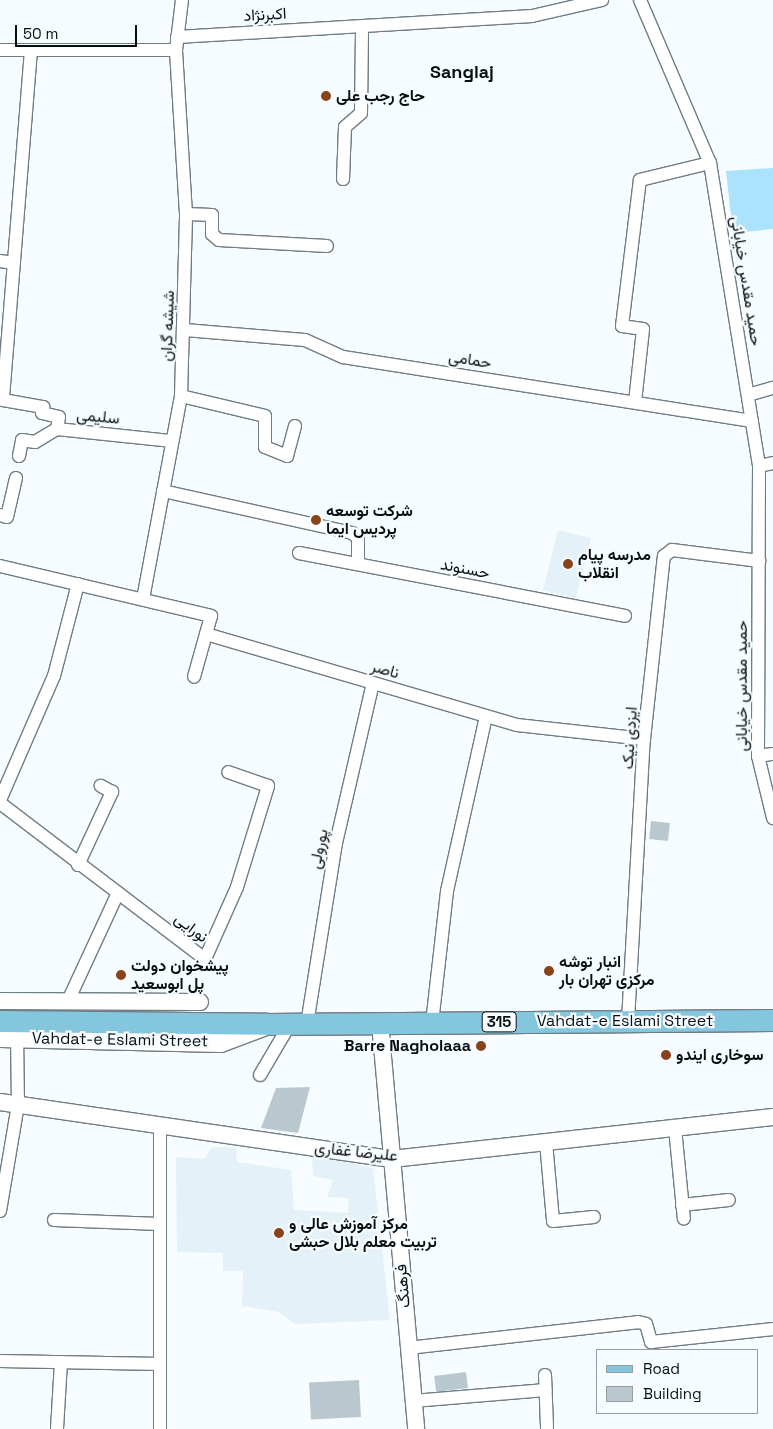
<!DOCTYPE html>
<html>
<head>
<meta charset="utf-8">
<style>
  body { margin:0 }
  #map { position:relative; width:773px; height:1429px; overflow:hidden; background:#f6fcff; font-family:"Space Grotesk",Vazirmatn,sans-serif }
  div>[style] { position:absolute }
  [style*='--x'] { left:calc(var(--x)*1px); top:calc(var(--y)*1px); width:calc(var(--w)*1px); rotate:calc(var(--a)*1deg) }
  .built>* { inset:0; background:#e4f1f8; transform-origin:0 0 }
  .green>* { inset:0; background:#ace3fc }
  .building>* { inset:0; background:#b9c8cf; transform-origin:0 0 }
  .roads { filter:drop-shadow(1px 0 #6f7d84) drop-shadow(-1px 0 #6f7d84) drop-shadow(0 1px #6f7d84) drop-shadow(0 -1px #6f7d84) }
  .minor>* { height:12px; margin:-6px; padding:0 6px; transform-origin:6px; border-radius:6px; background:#fff }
  .tertiary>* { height:16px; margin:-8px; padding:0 8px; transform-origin:8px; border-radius:8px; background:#fff }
  .secondary>* { height:19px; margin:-9.5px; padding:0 9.5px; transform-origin:9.5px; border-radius:9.5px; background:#fff }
  .primary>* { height:21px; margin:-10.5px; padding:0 10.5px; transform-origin:10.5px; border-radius:10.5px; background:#84c6de }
  .dots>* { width:14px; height:14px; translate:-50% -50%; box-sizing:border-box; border:2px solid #f6fcff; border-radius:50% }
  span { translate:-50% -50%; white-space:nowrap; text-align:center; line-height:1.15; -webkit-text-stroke:4.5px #f6fcff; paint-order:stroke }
  .shield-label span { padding:1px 4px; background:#f6fcff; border:1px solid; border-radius:4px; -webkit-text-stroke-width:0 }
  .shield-label { font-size:15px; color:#090e10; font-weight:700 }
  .street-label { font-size:16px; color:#090e10 }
  .poi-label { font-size:16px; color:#090e10; font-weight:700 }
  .left { translate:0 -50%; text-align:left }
  .right { translate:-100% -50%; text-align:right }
  .neighbourhood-label { font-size:18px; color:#090e10; font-weight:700 }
  .legend { position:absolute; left:596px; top:1349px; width:162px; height:65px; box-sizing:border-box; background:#f6fcff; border:1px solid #979d9f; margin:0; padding:6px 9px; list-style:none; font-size:15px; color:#090e10 }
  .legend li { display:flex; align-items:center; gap:10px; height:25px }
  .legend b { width:25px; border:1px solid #979d9f }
  .scale { position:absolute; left:15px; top:25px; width:122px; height:22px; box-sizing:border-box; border:2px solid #090e10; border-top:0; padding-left:6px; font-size:15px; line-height:18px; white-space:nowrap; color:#090e10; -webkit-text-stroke:4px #f6fcff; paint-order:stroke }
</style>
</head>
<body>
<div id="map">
  <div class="built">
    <div style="left:558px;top:530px;width:34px;height:62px;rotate:14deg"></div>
    <div style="clip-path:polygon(212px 1147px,236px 1148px,237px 1162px,291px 1170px,294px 1210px,348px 1213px,349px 1198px,327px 1197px,333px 1180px,313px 1176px,312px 1155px,373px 1168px,390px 1320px,295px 1324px,279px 1312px,242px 1306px,243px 1271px,223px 1271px,223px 1253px,177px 1252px,176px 1157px,204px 1159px)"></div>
  </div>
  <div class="green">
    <div style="clip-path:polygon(773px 168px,773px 229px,733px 233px,726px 171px)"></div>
  </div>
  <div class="building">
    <div style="left:651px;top:821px;width:19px;height:18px;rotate:6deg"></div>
    <div style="clip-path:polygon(310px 1087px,298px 1133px,261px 1128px,276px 1088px)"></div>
    <div style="left:466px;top:1372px;width:16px;height:32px;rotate:83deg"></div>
    <div style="left:359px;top:1380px;width:37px;height:50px;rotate:87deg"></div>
  </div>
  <div class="roads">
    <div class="minor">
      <div style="--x:640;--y:0;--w:177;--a:66.8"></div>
      <div style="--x:710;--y:163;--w:307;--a:80.8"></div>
      <div style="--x:759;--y:466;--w:290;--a:90.2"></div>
      <div style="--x:758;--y:756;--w:64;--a:76.4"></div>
      <div style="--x:177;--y:37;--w:356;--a:-3.4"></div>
      <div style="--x:532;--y:16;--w:72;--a:-12.9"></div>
      <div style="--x:0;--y:50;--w:176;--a:0"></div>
      <div style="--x:31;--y:50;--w:351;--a:94.6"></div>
      <div style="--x:3;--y:400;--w:41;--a:9.9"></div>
      <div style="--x:43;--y:407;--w:6;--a:99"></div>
      <div style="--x:42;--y:413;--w:17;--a:13"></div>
      <div style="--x:59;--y:417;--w:12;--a:99"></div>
      <div style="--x:343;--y:179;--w:52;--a:-87.8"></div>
      <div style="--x:345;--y:127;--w:21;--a:-41"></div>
      <div style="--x:361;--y:113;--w:87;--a:-89.3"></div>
      <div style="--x:186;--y:214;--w:26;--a:2"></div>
      <div style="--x:212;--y:215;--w:19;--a:90"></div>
      <div style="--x:212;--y:234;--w:9;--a:41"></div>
      <div style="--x:219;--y:240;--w:108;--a:3.2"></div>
      <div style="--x:0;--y:261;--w:14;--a:8"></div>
      <div style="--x:185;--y:330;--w:120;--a:4.8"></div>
      <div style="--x:305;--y:340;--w:42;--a:24.1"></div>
      <div style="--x:343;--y:357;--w:414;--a:8.9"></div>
      <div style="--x:748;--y:395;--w:26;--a:-16"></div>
      <div style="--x:181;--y:396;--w:86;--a:13.4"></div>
      <div style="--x:265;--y:416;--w:31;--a:90"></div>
      <div style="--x:265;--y:447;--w:24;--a:22"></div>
      <div style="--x:287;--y:456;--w:31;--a:-75"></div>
      <div style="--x:635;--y:402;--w:73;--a:-83.7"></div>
      <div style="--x:643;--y:329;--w:21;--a:-172"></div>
      <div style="--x:622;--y:326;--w:147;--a:-83"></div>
      <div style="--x:640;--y:180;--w:72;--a:-13.7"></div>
      <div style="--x:57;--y:429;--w:116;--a:6"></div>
      <div style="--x:19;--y:456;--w:16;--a:-79"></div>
      <div style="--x:22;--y:440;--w:13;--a:9"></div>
      <div style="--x:35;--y:442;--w:26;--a:-31"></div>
      <div style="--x:759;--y:466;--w:14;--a:-12"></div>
      <div style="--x:163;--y:491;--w:194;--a:12.5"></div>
      <div style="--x:352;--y:533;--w:8;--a:40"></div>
      <div style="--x:358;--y:538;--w:26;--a:90"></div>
      <div style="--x:0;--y:515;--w:7;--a:16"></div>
      <div style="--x:7;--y:517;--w:40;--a:-77"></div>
      <div style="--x:299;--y:553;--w:332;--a:10.9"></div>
      <div style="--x:0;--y:566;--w:217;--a:13.3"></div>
      <div style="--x:211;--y:616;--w:63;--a:105.6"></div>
      <div style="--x:143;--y:599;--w:207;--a:-79.4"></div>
      <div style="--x:181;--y:396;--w:182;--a:-88.4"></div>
      <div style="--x:186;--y:214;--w:164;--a:-93.5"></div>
      <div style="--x:176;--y:50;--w:50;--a:-83.2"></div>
      <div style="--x:206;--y:634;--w:324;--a:16.3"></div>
      <div style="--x:517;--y:725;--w:128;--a:6.3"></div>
      <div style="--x:758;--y:756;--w:15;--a:-8"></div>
      <div style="--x:0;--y:800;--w:135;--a:-66.5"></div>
      <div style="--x:54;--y:676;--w:95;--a:-75.4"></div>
      <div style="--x:0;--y:803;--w:258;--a:37.3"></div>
      <div style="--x:205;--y:959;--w:79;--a:-66"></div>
      <div style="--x:237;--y:887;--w:106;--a:-72.9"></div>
      <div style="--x:268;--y:786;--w:42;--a:-160.7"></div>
      <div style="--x:78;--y:865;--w:81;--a:-65"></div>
      <div style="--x:112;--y:792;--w:13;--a:-151"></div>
      <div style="--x:68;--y:1001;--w:119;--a:-65.2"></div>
      <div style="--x:628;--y:1021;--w:282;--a:-86.8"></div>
      <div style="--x:644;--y:739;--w:184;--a:-83.8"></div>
      <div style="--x:664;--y:556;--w:10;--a:-37"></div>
      <div style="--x:672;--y:550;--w:88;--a:7.2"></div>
      <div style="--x:432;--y:1023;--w:133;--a:-83.5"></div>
      <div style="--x:447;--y:891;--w:179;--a:-77.4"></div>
      <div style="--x:307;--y:1024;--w:183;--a:-80.9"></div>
      <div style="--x:336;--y:843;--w:164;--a:-77"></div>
      <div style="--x:260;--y:1075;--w:59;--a:-59.5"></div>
      <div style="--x:675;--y:1128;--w:91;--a:84.4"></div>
      <div style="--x:546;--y:1142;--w:79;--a:84.9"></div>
      <div style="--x:553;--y:1221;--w:41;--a:-5.6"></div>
      <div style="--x:682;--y:1205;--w:47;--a:-6.1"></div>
      <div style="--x:0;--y:1211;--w:108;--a:-80.4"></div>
      <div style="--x:18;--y:1105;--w:68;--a:-90.8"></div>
      <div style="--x:54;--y:1220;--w:106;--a:2.2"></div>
      <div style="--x:408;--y:1348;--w:231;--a:-6.4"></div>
      <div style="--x:638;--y:1322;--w:8;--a:14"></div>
      <div style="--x:646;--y:1324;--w:19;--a:74"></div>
      <div style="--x:651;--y:1342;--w:123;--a:-6.1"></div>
      <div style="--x:0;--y:1361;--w:160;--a:1.1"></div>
      <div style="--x:545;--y:1375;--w:53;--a:87.8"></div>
      <div style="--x:413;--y:1401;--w:133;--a:-4.7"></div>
      <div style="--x:57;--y:1429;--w:67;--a:-86.6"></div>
      <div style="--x:160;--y:1429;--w:304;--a:-90"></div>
    </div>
    <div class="tertiary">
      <div style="--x:0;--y:1001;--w:200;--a:0.3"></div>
      <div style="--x:380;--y:1023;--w:408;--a:84.9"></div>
      <div style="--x:0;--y:1102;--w:396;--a:8.3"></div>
      <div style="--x:392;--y:1159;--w:383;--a:-6.3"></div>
    </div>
    <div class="secondary">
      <div style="--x:0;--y:1037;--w:220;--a:1.3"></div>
      <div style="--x:220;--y:1042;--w:46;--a:-20.4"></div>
    </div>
    <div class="primary">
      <div style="--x:0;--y:1021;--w:267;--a:0.6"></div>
      <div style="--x:267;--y:1024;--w:506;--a:-0.45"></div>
    </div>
  </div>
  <div class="dots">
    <div style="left:326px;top:96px;background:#88431b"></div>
    <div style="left:316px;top:520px;background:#88431b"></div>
    <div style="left:568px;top:564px;background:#88431b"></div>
    <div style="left:549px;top:971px;background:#88431b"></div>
    <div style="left:121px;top:975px;background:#88431b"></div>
    <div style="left:481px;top:1046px;background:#88431b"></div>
    <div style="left:666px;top:1055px;background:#88431b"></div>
    <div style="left:279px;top:1233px;background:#88431b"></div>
  </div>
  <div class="shield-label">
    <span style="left:499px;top:1022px">315</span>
  </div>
  <div class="street-label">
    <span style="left:265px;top:15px;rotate:-3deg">اکبرنژاد</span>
    <span style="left:746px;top:281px;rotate:81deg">حمید مقدس خیابانی</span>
    <span style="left:168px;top:326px;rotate:-88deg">شیشه گران</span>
    <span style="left:470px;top:360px;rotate:9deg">حمامی</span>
    <span style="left:98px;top:417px;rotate:5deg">سلیمی</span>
    <span style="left:465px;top:569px;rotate:11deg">حسنوند</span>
    <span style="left:385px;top:670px;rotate:16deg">ناصر</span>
    <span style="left:742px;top:686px;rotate:-90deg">حمید مقدس خیابانی</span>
    <span style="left:630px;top:738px;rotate:-86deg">ایزدی نیک</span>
    <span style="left:319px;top:849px;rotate:-78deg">پورولی</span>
    <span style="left:191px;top:928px;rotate:37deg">نورایی</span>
    <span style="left:625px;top:1021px">Vahdat-e Eslami Street</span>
    <span style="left:120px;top:1040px;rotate:1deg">Vahdat-e Eslami Street</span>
    <span style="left:356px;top:1152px;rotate:6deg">علیرضا غفاری</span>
    <span style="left:403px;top:1286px;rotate:-95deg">فرهنگ</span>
  </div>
  <div class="poi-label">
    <span class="left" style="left:336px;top:96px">حاج رجب علی</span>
    <span class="left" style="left:326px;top:520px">شرکت توسعه<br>پردیس ایما</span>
    <span class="left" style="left:578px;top:564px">مدرسه پیام<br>انقلاب</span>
    <span class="left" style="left:559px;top:971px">انبار توشه<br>مرکزی تهران بار</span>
    <span class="left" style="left:131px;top:975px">پیشخوان دولت<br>پل ابوسعید</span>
    <span class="right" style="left:471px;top:1046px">Barre Nagholaaa</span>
    <span class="left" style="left:676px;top:1055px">سوخاری ایندو</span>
    <span class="left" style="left:289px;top:1233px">مرکز آموزش عالی و<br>تربیت معلم بلال حبشی</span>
  </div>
  <div class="neighbourhood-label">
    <span style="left:462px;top:72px">Sanglaj</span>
  </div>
  <ul class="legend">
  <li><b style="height:6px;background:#84c6de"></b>Road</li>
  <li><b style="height:14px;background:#b9c8cf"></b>Building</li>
  </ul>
  <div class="scale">50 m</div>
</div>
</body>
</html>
